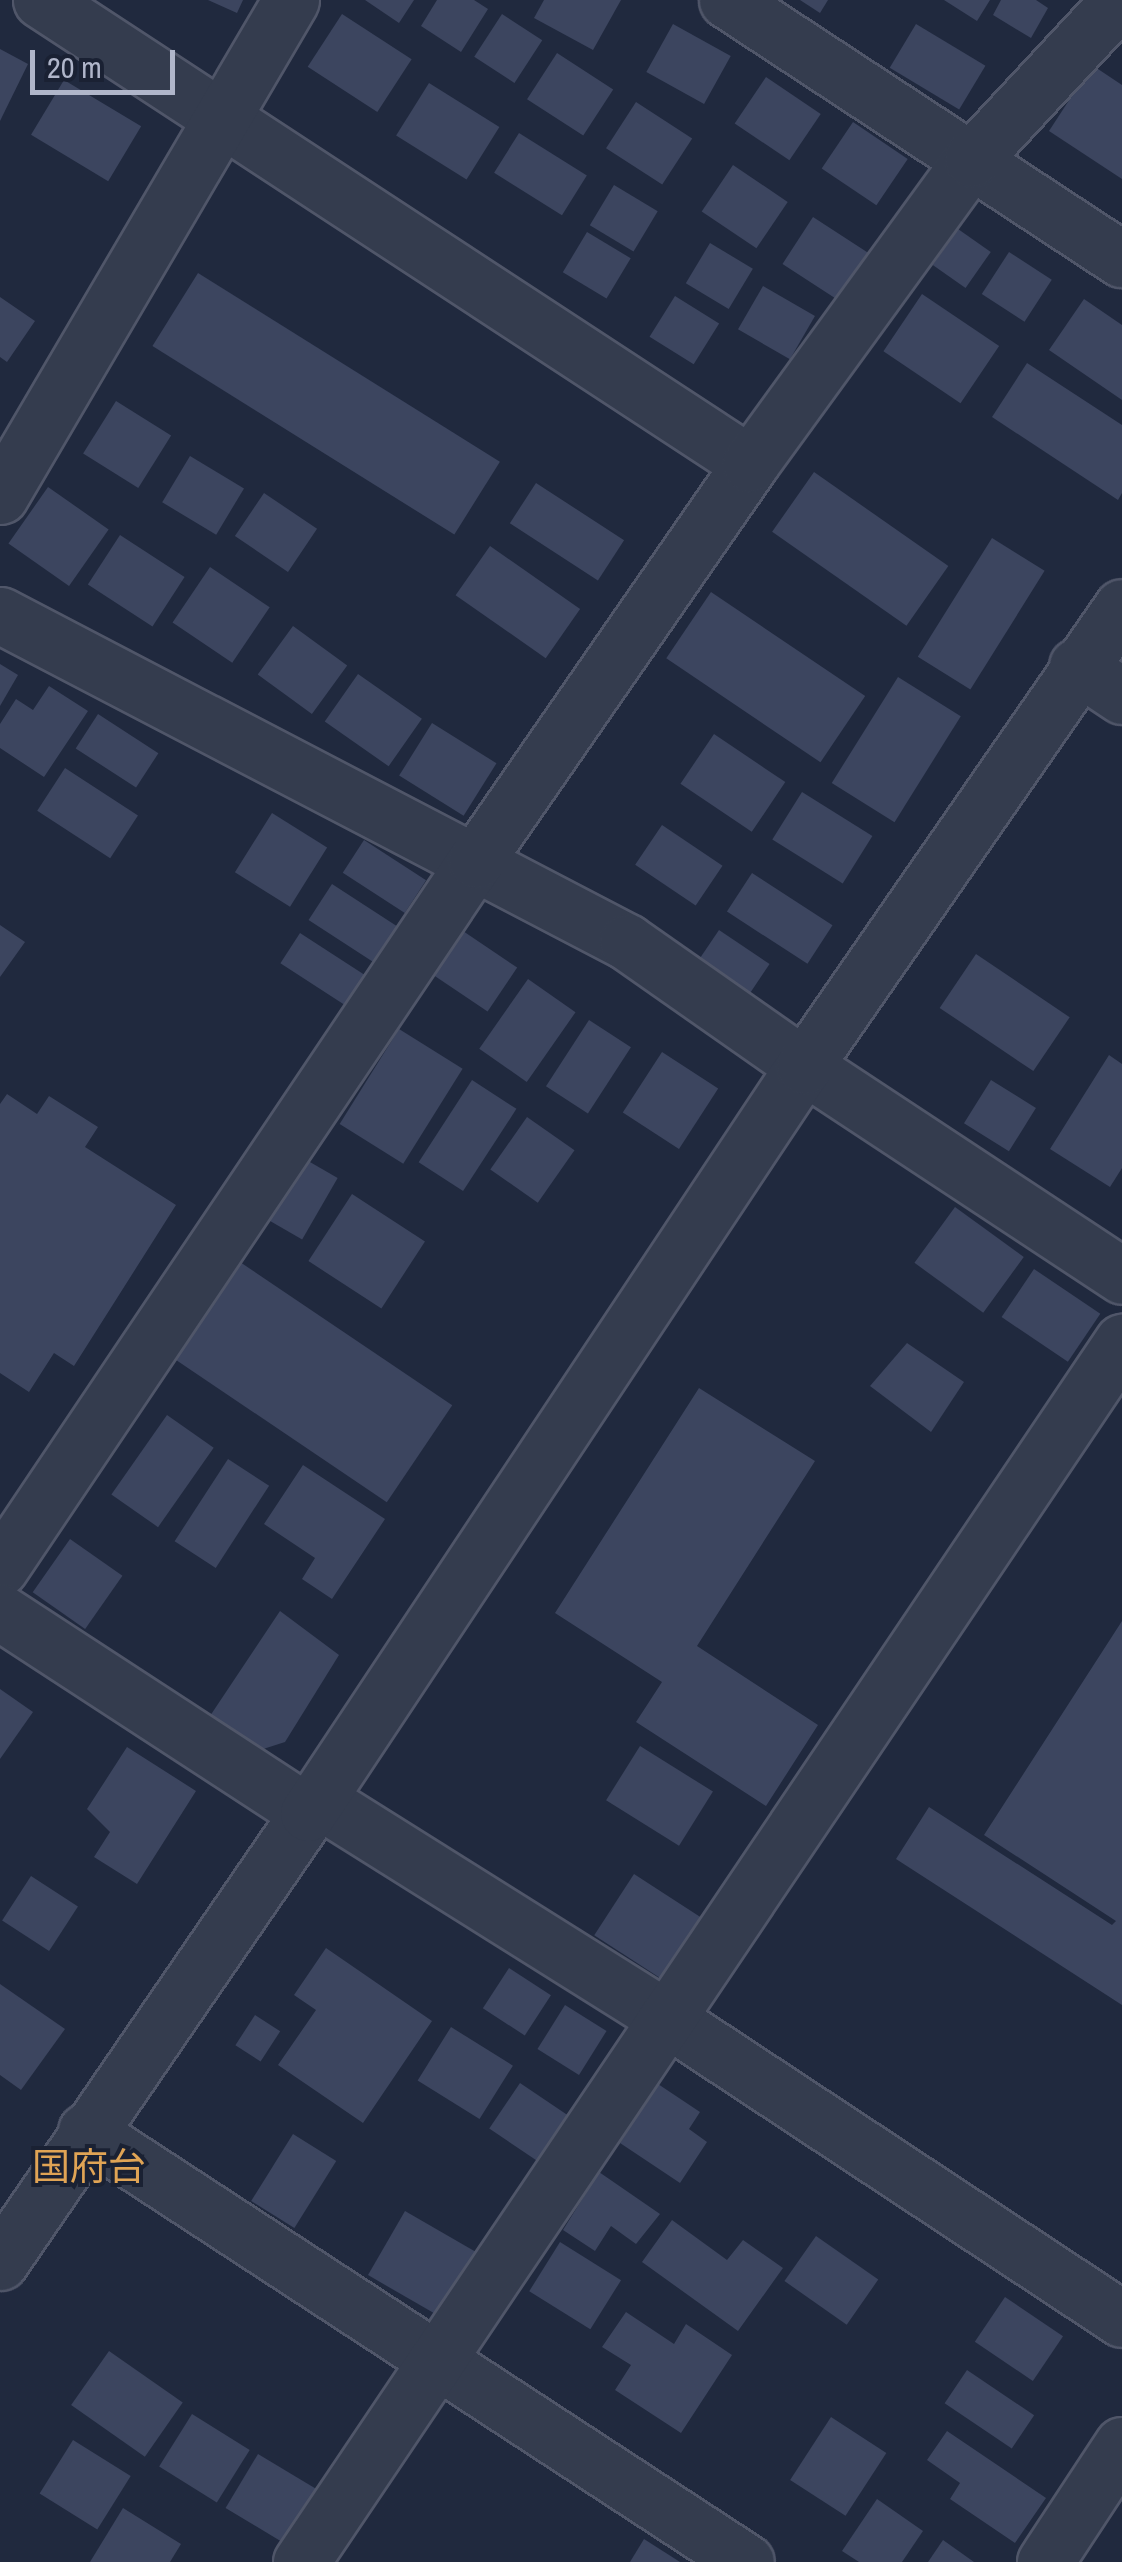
<!DOCTYPE html>
<html>
<head>
<meta charset="utf-8">
<style>
  body { margin:0 }
  #map { position:relative; width:1122px; height:2562px; overflow:hidden; background:#20293e; font-family:"Archivo Narrow","Noto Sans JP",sans-serif }
  div>[style] { position:absolute }
  [style*='--x'] { left:calc(var(--x)*1px); top:calc(var(--y)*1px); width:calc(var(--w)*1px); rotate:calc(var(--a)*1deg) }
  .building>* { inset:0; background:#3c455f; transform-origin:0 0 }
  .roads { filter:drop-shadow(2px 0 #505669) drop-shadow(-2px 0 #505669) drop-shadow(0 2px #505669) drop-shadow(0 -2px #505669) }
  .minor>* { height:55px; margin:-27.5px; padding:0 27.5px; transform-origin:27.5px; border-radius:27.5px; background:#343c4e }
  span { translate:-50% -50%; white-space:nowrap; text-align:center; line-height:1.15; -webkit-text-stroke:8px #1a2133; paint-order:stroke }
  .quarter-label { font-size:38px; color:#e0a455 }
  .scale { position:absolute; left:30px; top:50px; width:145px; height:45px; box-sizing:border-box; border:5px solid #b0b6ca; border-top:0; padding-left:12px; font-size:30px; line-height:35px; white-space:nowrap; color:#b0b6ca; -webkit-text-stroke:8px #1a2133; paint-order:stroke }
</style>
</head>
<body>
<div id="map">
  <div class="building">
    <div style="clip-path:polygon(208px 0,243px 0,237px 13px)"></div>
    <div style="clip-path:polygon(365px 0,414px 0,399px 23px)"></div>
    <div style="clip-path:polygon(437px 0,474px 0,488px 9px,461px 52px,421px 26px)"></div>
    <div style="clip-path:polygon(544px 0,621px 0,593px 50px,534px 18px)"></div>
    <div style="clip-path:polygon(800px 0,828px 0,820px 13px)"></div>
    <div style="clip-path:polygon(944px 0,990px 0,977px 21px)"></div>
    <div style="clip-path:polygon(1001px 0,1036px 0,1048px 8px,1031px 38px,993px 15px)"></div>
    <div style="left:342px;top:14px;width:83px;height:63px;rotate:33deg"></div>
    <div style="left:502px;top:14px;width:48px;height:51px;rotate:33deg"></div>
    <div style="left:673px;top:24px;width:66px;height:55px;rotate:29deg"></div>
    <div style="left:916px;top:24px;width:81px;height:51px;rotate:31deg"></div>
    <div style="clip-path:polygon(0 49px,28px 64px,0 121px)"></div>
    <div style="left:557px;top:53px;width:67px;height:55px;rotate:33deg"></div>
    <div style="clip-path:polygon(1092px 65px,1122px 85px,1122px 179px,1049px 131px)"></div>
    <div style="left:766px;top:77px;width:66px;height:56px;rotate:34deg"></div>
    <div style="left:64px;top:80px;width:90px;height:64px;rotate:31deg"></div>
    <div style="left:429px;top:83px;width:83px;height:62px;rotate:32deg"></div>
    <div style="left:636px;top:102px;width:67px;height:55px;rotate:33deg"></div>
    <div style="left:853px;top:122px;width:66px;height:56px;rotate:34deg"></div>
    <div style="left:519px;top:133px;width:80px;height:47px;rotate:32deg"></div>
    <div style="left:733px;top:165px;width:66px;height:56px;rotate:34deg"></div>
    <div style="left:614px;top:185px;width:51px;height:47px;rotate:31deg"></div>
    <div style="left:813px;top:217px;width:67px;height:56px;rotate:33deg"></div>
    <div style="left:958px;top:229px;width:40px;height:44px;rotate:35deg"></div>
    <div style="left:587px;top:232px;width:51px;height:47px;rotate:31deg"></div>
    <div style="left:710px;top:243px;width:50px;height:47px;rotate:31deg"></div>
    <div style="left:1009px;top:252px;width:51px;height:50px;rotate:33deg"></div>
    <div style="left:198px;top:273px;width:356px;height:86px;rotate:32deg"></div>
    <div style="left:763px;top:286px;width:60px;height:50px;rotate:30deg"></div>
    <div style="left:922px;top:294px;width:93px;height:69px;rotate:34deg"></div>
    <div style="left:675px;top:296px;width:52px;height:48px;rotate:32deg"></div>
    <div style="clip-path:polygon(0 297px,35px 321px,7px 362px,0 357px)"></div>
    <div style="clip-path:polygon(1084px 299px,1122px 325px,1122px 400px,1049px 350px)"></div>
    <div style="clip-path:polygon(1027px 363px,1122px 425px,1122px 493px,1118px 500px,992px 417px)"></div>
    <div style="left:116px;top:401px;width:65px;height:62px;rotate:32deg"></div>
    <div style="left:190px;top:456px;width:63px;height:54px;rotate:31deg"></div>
    <div style="left:814px;top:472px;width:164px;height:73px;rotate:35deg"></div>
    <div style="left:536px;top:483px;width:105px;height:48px;rotate:33deg"></div>
    <div style="left:48px;top:487px;width:74px;height:69px;rotate:35deg"></div>
    <div style="left:264px;top:493px;width:64px;height:52px;rotate:34deg"></div>
    <div style="left:120px;top:535px;width:77px;height:59px;rotate:33deg"></div>
    <div style="left:992px;top:538px;width:62px;height:140px;rotate:32deg"></div>
    <div style="left:490px;top:546px;width:110px;height:60px;rotate:35deg"></div>
    <div style="left:210px;top:567px;width:72px;height:67px;rotate:34deg"></div>
    <div style="left:711px;top:592px;width:186px;height:80px;rotate:34deg"></div>
    <div style="left:293px;top:626px;width:67px;height:60px;rotate:36deg"></div>
    <div style="clip-path:polygon(0 664px,18px 675px,0 706px)"></div>
    <div style="left:358px;top:674px;width:78px;height:58px;rotate:35deg"></div>
    <div style="left:898px;top:677px;width:74px;height:125px;rotate:32deg"></div>
    <div style="clip-path:polygon(49px 686px,88px 711px,44px 777px,0 748px,0 724px,16px 699px,33px 710px)"></div>
    <div style="left:98px;top:714px;width:72px;height:41px;rotate:33deg"></div>
    <div style="left:432px;top:723px;width:76px;height:62px;rotate:32deg"></div>
    <div style="left:714px;top:734px;width:86px;height:60px;rotate:34deg"></div>
    <div style="left:65px;top:768px;width:87px;height:51px;rotate:33deg"></div>
    <div style="left:802px;top:792px;width:83px;height:56px;rotate:32deg"></div>
    <div style="left:272px;top:813px;width:65px;height:70px;rotate:32deg"></div>
    <div style="left:662px;top:825px;width:73px;height:48px;rotate:34deg"></div>
    <div style="left:364px;top:840px;width:74px;height:39px;rotate:33deg"></div>
    <div style="left:752px;top:873px;width:96px;height:46px;rotate:33deg"></div>
    <div style="left:332px;top:884px;width:78px;height:43px;rotate:33deg"></div>
    <div style="clip-path:polygon(0 925px,25px 942px,0 977px)"></div>
    <div style="left:460px;top:929px;width:69px;height:53px;rotate:34deg"></div>
    <div style="left:719px;top:930px;width:61px;height:42px;rotate:34deg"></div>
    <div style="left:300px;top:933px;width:80px;height:36px;rotate:33deg"></div>
    <div style="left:976px;top:954px;width:113px;height:65px;rotate:34deg"></div>
    <div style="left:528px;top:979px;width:58px;height:85px;rotate:35deg"></div>
    <div style="left:589px;top:1020px;width:50px;height:79px;rotate:33deg"></div>
    <div style="left:399px;top:1029px;width:75px;height:112px;rotate:32deg"></div>
    <div style="left:662px;top:1052px;width:67px;height:72px;rotate:33deg"></div>
    <div style="clip-path:polygon(1109px 1055px,1122px 1064px,1122px 1168px,1110px 1187px,1050px 1149px)"></div>
    <div style="left:472px;top:1080px;width:53px;height:98px;rotate:33deg"></div>
    <div style="left:991px;top:1080px;width:53px;height:51px;rotate:32deg"></div>
    <div style="clip-path:polygon(7px 1094px,37px 1114px,49px 1096px,98px 1127px,85px 1147px,176px 1205px,74px 1366px,54px 1353px,29px 1392px,0 1373px,0 1104px)"></div>
    <div style="left:527px;top:1117px;width:58px;height:64px;rotate:35deg"></div>
    <div style="left:303px;top:1158px;width:40px;height:71px;rotate:30deg"></div>
    <div style="left:352px;top:1194px;width:87px;height:80px;rotate:33deg"></div>
    <div style="left:955px;top:1207px;width:85px;height:69px;rotate:36deg"></div>
    <div style="left:240px;top:1262px;width:256px;height:117px;rotate:34deg"></div>
    <div style="left:1034px;top:1269px;width:80px;height:58px;rotate:34deg"></div>
    <div style="clip-path:polygon(907px 1343px,964px 1382px,931px 1432px,870px 1386px)"></div>
    <div style="clip-path:polygon(699px 1388px,815px 1461px,697px 1646px,818px 1725px,766px 1806px,636px 1722px,662px 1682px,555px 1613px)"></div>
    <div style="left:167px;top:1415px;width:57px;height:97px;rotate:35deg"></div>
    <div style="left:228px;top:1459px;width:49px;height:98px;rotate:33deg"></div>
    <div style="clip-path:polygon(303px 1465px,385px 1519px,332px 1599px,302px 1579px,315px 1558px,264px 1524px)"></div>
    <div style="left:70px;top:1539px;width:64px;height:65px;rotate:35deg"></div>
    <div style="clip-path:polygon(280px 1611px,339px 1655px,285px 1742px,257px 1751px,208px 1719px)"></div>
    <div style="clip-path:polygon(1122px 1621px,1122px 2005px,896px 1859px,929px 1807px,1112px 1925px,1116px 1921px,984px 1835px)"></div>
    <div style="clip-path:polygon(0 1689px,33px 1712px,0 1759px)"></div>
    <div style="left:640px;top:1746px;width:86px;height:64px;rotate:32deg"></div>
    <div style="clip-path:polygon(127px 1747px,196px 1791px,137px 1884px,94px 1857px,110px 1832px,87px 1809px)"></div>
    <div style="left:634px;top:1874px;width:80px;height:73px;rotate:33deg"></div>
    <div style="left:31px;top:1876px;width:56px;height:53px;rotate:33deg"></div>
    <div style="clip-path:polygon(326px 1948px,432px 2021px,363px 2123px,278px 2065px,316px 2010px,294px 1995px)"></div>
    <div style="left:509px;top:1968px;width:50px;height:48px;rotate:33deg"></div>
    <div style="clip-path:polygon(0 1984px,65px 2029px,21px 2090px,0 2075px)"></div>
    <div style="left:565px;top:2005px;width:49px;height:52px;rotate:32deg"></div>
    <div style="left:255px;top:2015px;width:30px;height:36px;rotate:33deg"></div>
    <div style="left:451px;top:2027px;width:73px;height:63px;rotate:32deg"></div>
    <div style="left:520px;top:2083px;width:76px;height:55px;rotate:34deg"></div>
    <div style="clip-path:polygon(658px 2084px,700px 2112px,689px 2129px,707px 2142px,680px 2183px,620px 2143px)"></div>
    <div style="left:293px;top:2134px;width:51px;height:79px;rotate:32deg"></div>
    <div style="clip-path:polygon(599px 2172px,660px 2214px,636px 2244px,611px 2226px,595px 2251px,563px 2230px)"></div>
    <div style="left:405px;top:2211px;width:82px;height:74px;rotate:30deg"></div>
    <div style="clip-path:polygon(672px 2220px,727px 2260px,743px 2240px,783px 2268px,738px 2331px,642px 2262px)"></div>
    <div style="left:816px;top:2236px;width:76px;height:55px;rotate:35deg"></div>
    <div style="left:560px;top:2242px;width:72px;height:58px;rotate:32deg"></div>
    <div style="left:1005px;top:2297px;width:70px;height:54px;rotate:34deg"></div>
    <div style="clip-path:polygon(626px 2312px,674px 2344px,686px 2324px,732px 2355px,681px 2433px,615px 2390px,631px 2365px,602px 2347px)"></div>
    <div style="left:109px;top:2351px;width:90px;height:66px;rotate:35deg"></div>
    <div style="left:967px;top:2370px;width:81px;height:40px;rotate:34deg"></div>
    <div style="left:192px;top:2414px;width:68px;height:62px;rotate:32deg"></div>
    <div style="left:831px;top:2417px;width:66px;height:75px;rotate:33deg"></div>
    <div style="clip-path:polygon(947px 2431px,1046px 2498px,1015px 2543px,950px 2499px,960px 2483px,927px 2460px)"></div>
    <div style="left:73px;top:2440px;width:68px;height:63px;rotate:32deg"></div>
    <div style="left:258px;top:2454px;width:69px;height:63px;rotate:31deg"></div>
    <div style="clip-path:polygon(877px 2499px,923px 2531px,902px 2562px,859px 2562px,842px 2551px)"></div>
    <div style="clip-path:polygon(123px 2508px,181px 2544px,170px 2562px,90px 2562px)"></div>
    <div style="clip-path:polygon(644px 2539px,680px 2562px,630px 2562px)"></div>
    <div style="clip-path:polygon(943px 2540px,974px 2562px,928px 2562px)"></div>
  </div>
  <div class="roads">
    <div class="minor">
      <div style="--x:41;--y:0;--w:847;--a:33.2"></div>
      <div style="--x:727;--y:0;--w:472;--a:33.3"></div>
      <div style="--x:0;--y:496;--w:575;--a:-59.6"></div>
      <div style="--x:0;--y:615;--w:707;--a:27.54"></div>
      <div style="--x:627;--y:942;--w:216;--a:35"></div>
      <div style="--x:804;--y:1066;--w:381;--a:33.4"></div>
      <div style="--x:1077;--y:666;--w:54;--a:33.7"></div>
      <div style="--x:0;--y:1568;--w:853;--a:-56.09"></div>
      <div style="--x:476;--y:860;--w:482;--a:-55.3"></div>
      <div style="--x:750;--y:464;--w:377;--a:-54"></div>
      <div style="--x:972;--y:159;--w:217;--a:-47.1"></div>
      <div style="--x:0;--y:1612;--w:368;--a:33.1"></div>
      <div style="--x:317;--y:1799;--w:412;--a:32.1"></div>
      <div style="--x:666;--y:2018;--w:546;--a:33.43"></div>
      <div style="--x:86;--y:2131;--w:788;--a:33.15"></div>
      <div style="--x:0;--y:2262;--w:544;--a:-55.55"></div>
      <div style="--x:308;--y:1813;--w:897;--a:-56.42"></div>
      <div style="--x:804;--y:1066;--w:558;--a:-55.29"></div>
      <div style="--x:301;--y:2562;--w:1471;--a:-56.06"></div>
      <div style="--x:1045;--y:2562;--w:140;--a:-56.7"></div>
    </div>
  </div>
  <div class="quarter-label">
    <span style="left:89px;top:2167px">国府台</span>
  </div>
  <div class="scale">20 m</div>
</div>
</body>
</html>
